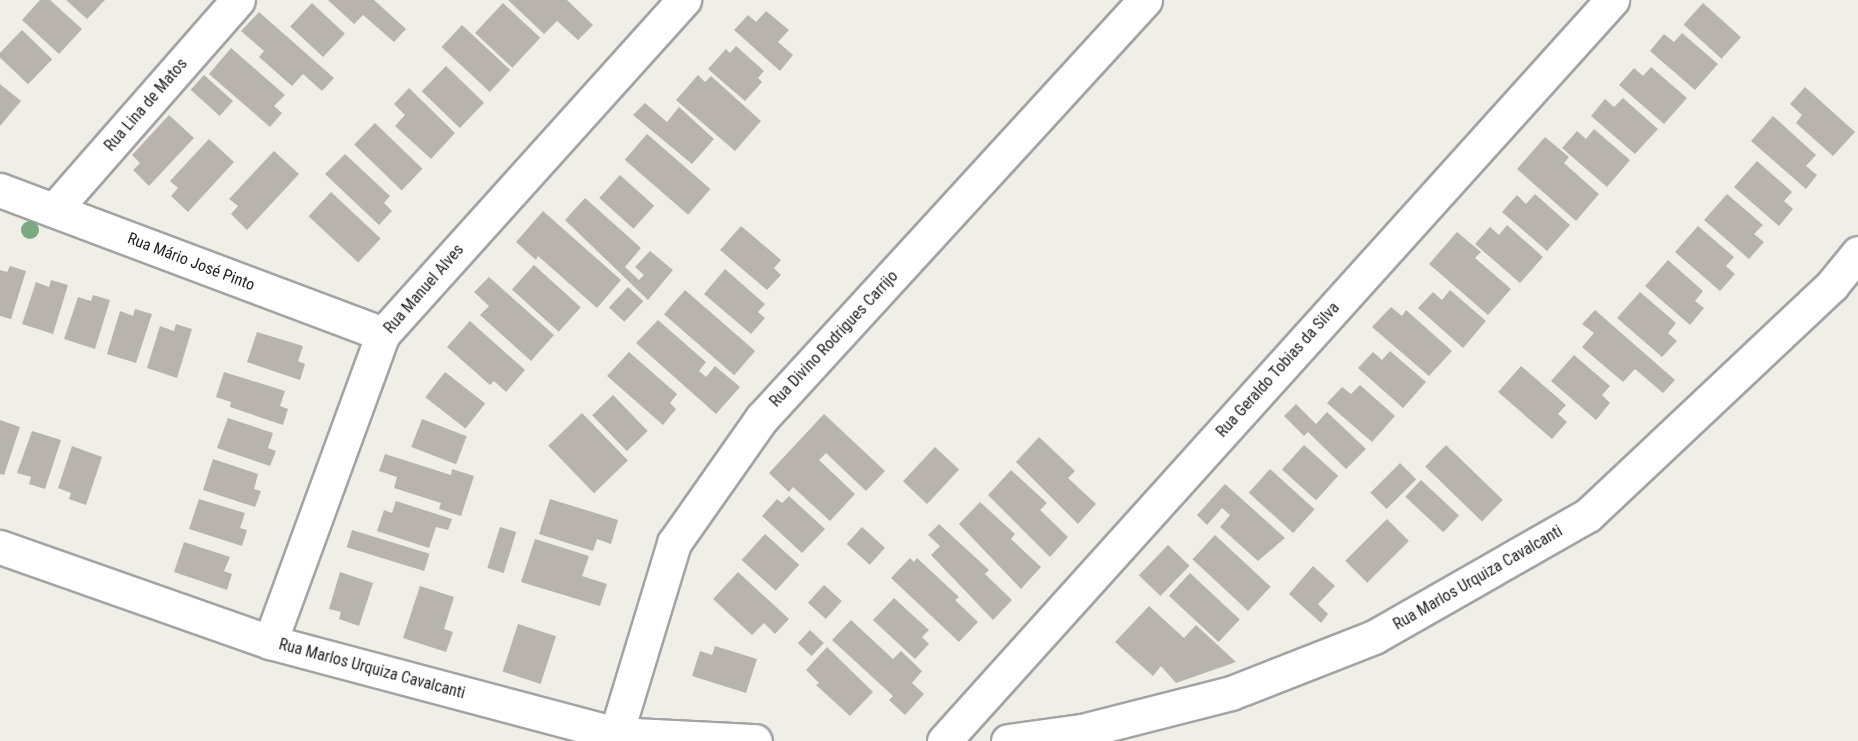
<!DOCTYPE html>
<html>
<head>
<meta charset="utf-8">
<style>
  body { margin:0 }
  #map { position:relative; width:1858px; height:741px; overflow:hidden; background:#efeee7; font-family:"Roboto Condensed",sans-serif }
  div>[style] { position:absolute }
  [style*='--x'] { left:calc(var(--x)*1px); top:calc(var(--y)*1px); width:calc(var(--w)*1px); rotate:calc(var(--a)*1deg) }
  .building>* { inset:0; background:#b8b4ad; transform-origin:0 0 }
  .roads { filter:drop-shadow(2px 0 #a3a3a3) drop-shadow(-2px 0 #a3a3a3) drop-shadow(0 2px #a3a3a3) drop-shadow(0 -2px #a3a3a3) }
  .street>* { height:33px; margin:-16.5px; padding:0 16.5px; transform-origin:16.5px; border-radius:16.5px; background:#fff }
  .trees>* { width:18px; height:18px; margin:-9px; border-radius:50%; background:#79aa82 }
  span { translate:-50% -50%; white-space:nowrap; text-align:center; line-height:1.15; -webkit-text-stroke:6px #fff; paint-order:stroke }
  .street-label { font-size:16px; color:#1f1f1f }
</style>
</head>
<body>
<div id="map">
  <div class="building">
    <div style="clip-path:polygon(40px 0,50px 0,82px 29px,59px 54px,22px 20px)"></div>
    <div style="clip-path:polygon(66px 0,105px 0,87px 19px)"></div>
    <div style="clip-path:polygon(328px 0,374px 0,406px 29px,394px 42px,363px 15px,354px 24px)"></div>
    <div style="clip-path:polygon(508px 0,567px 0,593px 25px,578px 40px,557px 21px,544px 34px)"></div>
    <div style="left:312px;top:3px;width:45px;height:32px;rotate:43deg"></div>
    <div style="left:503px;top:3px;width:51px;height:41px;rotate:43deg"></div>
    <div style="left:1703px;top:3px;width:51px;height:29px;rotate:42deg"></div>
    <div style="clip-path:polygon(766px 11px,789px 30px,778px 42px,793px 55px,780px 71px,734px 30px,748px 15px,756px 22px)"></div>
    <div style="clip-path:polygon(259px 12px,334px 78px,322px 91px,303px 74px,292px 86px,259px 57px,264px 51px,241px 31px)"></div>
    <div style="left:462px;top:25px;width:66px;height:30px;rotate:43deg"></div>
    <div style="left:22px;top:30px;width:42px;height:35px;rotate:44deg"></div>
    <div style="clip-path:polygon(1682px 33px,1718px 64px,1695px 90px,1650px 51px,1664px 34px,1674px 42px)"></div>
    <div style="clip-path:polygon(736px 46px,764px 71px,758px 78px,762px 82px,745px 101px,708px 69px,726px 49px,730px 53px)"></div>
    <div style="clip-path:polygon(231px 48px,285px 95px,274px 106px,282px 113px,270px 127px,209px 74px)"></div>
    <div style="left:446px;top:66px;width:53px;height:35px;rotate:44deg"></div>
    <div style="clip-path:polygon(1651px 67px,1687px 98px,1664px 124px,1619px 85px,1634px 68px,1643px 76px)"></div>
    <div style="left:204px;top:75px;width:39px;height:20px;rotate:42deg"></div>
    <div style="clip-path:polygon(698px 75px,705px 82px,711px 76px,761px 121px,735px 151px,676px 100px)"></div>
    <div style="clip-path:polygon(0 84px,21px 101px,0 126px)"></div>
    <div style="clip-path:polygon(1805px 87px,1855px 132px,1833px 156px,1796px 123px,1802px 115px,1790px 104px)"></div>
    <div style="clip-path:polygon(409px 88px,455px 133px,431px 159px,395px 126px,405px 115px,394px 104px)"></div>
    <div style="clip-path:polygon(1623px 98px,1658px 129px,1635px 154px,1591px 116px,1605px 99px,1614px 107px)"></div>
    <div style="clip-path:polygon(645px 103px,667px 122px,679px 107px,714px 139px,692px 164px,633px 115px)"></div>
    <div style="clip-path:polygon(169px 115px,194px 138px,149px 186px,133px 170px,140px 163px,132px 155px)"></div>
    <div style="clip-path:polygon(1773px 116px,1816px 155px,1806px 166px,1817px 175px,1806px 189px,1751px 141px)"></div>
    <div style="left:375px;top:123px;width:66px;height:30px;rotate:44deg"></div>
    <div style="clip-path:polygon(1594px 129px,1630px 160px,1607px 187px,1562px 148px,1577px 131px,1586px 139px)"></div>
    <div style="left:647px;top:134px;width:84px;height:34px;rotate:41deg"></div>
    <div style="clip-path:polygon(1545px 137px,1569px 157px,1564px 163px,1599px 194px,1576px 221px,1517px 169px)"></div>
    <div style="clip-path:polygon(209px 139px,234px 162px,188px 212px,171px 196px,178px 188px,170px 181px)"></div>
    <div style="clip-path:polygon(274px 151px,299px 174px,247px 230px,231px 214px,238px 206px,229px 199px)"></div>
    <div style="clip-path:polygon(345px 154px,390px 196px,384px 203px,392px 211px,379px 225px,325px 174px)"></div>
    <div style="clip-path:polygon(1757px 161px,1792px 192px,1784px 201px,1793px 209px,1779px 226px,1734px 187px)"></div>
    <div style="left:620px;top:175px;width:46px;height:31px;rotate:42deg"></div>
    <div style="left:331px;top:192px;width:68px;height:33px;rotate:43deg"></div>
    <div style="clip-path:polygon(1535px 194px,1570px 225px,1547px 251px,1502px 212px,1517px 195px,1526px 204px)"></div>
    <div style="clip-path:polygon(1727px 194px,1763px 225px,1754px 234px,1764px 242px,1749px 259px,1704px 220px)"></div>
    <div style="clip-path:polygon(585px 198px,641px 248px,625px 267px,639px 280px,644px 275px,635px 267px,650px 251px,673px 270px,648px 300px,565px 220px)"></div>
    <div style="clip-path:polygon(543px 211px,621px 280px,597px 308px,538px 256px,536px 260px,516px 242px)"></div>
    <div style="clip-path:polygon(1507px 225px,1543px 257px,1520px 283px,1475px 244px,1490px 227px,1499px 235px)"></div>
    <div style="clip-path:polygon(741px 226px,781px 260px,774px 268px,781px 275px,767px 290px,720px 250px)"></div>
    <div style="clip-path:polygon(1698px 226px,1734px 257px,1726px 266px,1735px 274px,1720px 291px,1675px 252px)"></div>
    <div style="clip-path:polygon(1457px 232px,1481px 252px,1475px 258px,1511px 289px,1488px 315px,1429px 264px)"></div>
    <div style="clip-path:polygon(1668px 260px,1703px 291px,1695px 301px,1704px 308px,1690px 325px,1645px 286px)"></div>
    <div style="left:534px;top:265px;width:63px;height:33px;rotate:42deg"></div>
    <div style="clip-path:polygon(10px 266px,26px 271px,11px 319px,0 316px,0 270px,7px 272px)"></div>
    <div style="clip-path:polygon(725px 269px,765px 304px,758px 312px,765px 318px,751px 334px,704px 294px)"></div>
    <div style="clip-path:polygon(489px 277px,554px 335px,531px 361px,480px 315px,489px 306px,474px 292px)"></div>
    <div style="clip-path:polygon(51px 280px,68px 285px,53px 334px,22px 324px,36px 282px,49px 287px)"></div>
    <div style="left:628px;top:287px;width:21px;height:28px;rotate:43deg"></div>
    <div style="left:685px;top:290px;width:93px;height:32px;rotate:41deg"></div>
    <div style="clip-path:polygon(1450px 290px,1486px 321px,1463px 348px,1418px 308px,1433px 292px,1442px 300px)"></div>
    <div style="clip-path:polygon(1640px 292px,1676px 323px,1668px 333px,1677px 341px,1662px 357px,1617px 318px)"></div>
    <div style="clip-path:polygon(93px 295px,110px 300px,95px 349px,64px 339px,78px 297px,91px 301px)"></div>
    <div style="clip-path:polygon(1391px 307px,1402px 316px,1406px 310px,1452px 351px,1429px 376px,1372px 327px)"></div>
    <div style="clip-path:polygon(135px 309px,152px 314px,136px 363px,107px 354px,120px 311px,133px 316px)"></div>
    <div style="clip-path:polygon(1595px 310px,1675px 380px,1663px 393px,1635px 369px,1623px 382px,1582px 347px,1594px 333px,1582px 324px)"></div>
    <div style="clip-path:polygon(658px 320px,706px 362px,699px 371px,706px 377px,715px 366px,740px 387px,716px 414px,636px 343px)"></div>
    <div style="clip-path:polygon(470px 321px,525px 370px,506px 392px,494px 381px,490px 385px,447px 347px)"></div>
    <div style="clip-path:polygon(176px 324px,192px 329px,177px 378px,147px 368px,160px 326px,174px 331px)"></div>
    <div style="clip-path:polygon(257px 332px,303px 346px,298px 361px,305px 364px,300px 380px,247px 362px)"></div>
    <div style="clip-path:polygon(1390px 351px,1426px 382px,1403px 408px,1358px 368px,1373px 352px,1382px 360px)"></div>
    <div style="clip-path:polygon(629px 352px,677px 394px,670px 403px,676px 409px,663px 425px,607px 376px)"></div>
    <div style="clip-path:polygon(1574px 355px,1610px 386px,1602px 395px,1610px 403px,1596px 420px,1551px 381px)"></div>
    <div style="clip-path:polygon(1521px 366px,1566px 405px,1558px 414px,1567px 422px,1552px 439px,1498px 392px)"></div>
    <div style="clip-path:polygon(224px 372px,285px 391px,280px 406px,288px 409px,283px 425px,230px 407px,231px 402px,216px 397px)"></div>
    <div style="left:445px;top:372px;width:51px;height:32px;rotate:38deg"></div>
    <div style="clip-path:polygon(1360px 385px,1395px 416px,1372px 442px,1327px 403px,1342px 387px,1351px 394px)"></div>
    <div style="left:613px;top:395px;width:50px;height:29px;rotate:46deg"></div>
    <div style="clip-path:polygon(1296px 404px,1316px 424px,1327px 412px,1366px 449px,1346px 469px,1308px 432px,1304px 436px,1284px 416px)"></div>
    <div style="left:582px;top:413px;width:66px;height:47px;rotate:46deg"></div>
    <div style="clip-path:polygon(824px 414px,885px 471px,866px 491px,826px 453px,819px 460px,855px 494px,830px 521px,793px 487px,789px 492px,769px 473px)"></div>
    <div style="clip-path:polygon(228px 418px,273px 433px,268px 448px,276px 451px,270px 466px,217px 448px)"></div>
    <div style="left:422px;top:419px;width:48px;height:30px;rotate:21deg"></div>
    <div style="clip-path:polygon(0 420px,20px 427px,4px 475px,0 474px)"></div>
    <div style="clip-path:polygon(32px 431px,61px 440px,45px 489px,29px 484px,31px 477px,17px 473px)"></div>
    <div style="clip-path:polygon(1039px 437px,1075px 471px,1068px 478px,1096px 504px,1078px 524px,1016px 462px)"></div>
    <div style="left:1304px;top:445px;width:46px;height:33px;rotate:42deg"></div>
    <div style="left:1446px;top:445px;width:79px;height:30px;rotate:44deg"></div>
    <div style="clip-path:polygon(72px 446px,102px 457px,86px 505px,69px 499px,71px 493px,58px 488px)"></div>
    <div style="left:935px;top:447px;width:33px;height:47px;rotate:43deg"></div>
    <div style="clip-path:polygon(385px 454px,451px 475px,452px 469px,474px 476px,461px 516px,439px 509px,441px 503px,394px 488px,397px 477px,379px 471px)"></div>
    <div style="clip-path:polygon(213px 459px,258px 474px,254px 489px,261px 491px,255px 507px,203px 490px)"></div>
    <div style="left:1400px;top:463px;width:23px;height:42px;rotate:45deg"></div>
    <div style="left:1270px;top:469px;width:60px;height:32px;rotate:42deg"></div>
    <div style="clip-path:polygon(1011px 470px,1047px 503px,1040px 510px,1068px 537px,1050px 557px,988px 495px)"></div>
    <div style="left:1421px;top:480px;width:52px;height:23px;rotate:43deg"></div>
    <div style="clip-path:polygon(1225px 484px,1285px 538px,1258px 561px,1220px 527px,1230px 515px,1222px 508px,1207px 525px,1197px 515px)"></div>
    <div style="clip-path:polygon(789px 496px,825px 529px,802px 553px,762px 516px,777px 499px,782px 503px)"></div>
    <div style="clip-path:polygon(199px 499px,245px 513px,240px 528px,247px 530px,242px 546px,189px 529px)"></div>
    <div style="clip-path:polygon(550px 499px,618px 520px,611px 544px,597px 539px,593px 551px,539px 534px)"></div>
    <div style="clip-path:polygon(396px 501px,452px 519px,448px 530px,436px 527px,429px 548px,377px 531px,384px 510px,392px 513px)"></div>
    <div style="clip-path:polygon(980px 502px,1015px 534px,1011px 539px,1041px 567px,1021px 589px,959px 524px)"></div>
    <div style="left:1387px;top:519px;width:31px;height:59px;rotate:45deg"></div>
    <div style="clip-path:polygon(939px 524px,989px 570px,985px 574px,1012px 600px,993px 620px,931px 555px,940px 546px,928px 535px)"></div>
    <div style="left:500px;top:527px;width:17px;height:43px;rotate:17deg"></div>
    <div style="left:862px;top:527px;width:31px;height:23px;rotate:42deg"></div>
    <div style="left:352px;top:530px;width:81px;height:18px;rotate:17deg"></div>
    <div style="left:765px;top:534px;width:46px;height:35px;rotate:42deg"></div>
    <div style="left:1215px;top:535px;width:76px;height:33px;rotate:43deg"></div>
    <div style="clip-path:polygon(535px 539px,589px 556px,582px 576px,607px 584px,600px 606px,521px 582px)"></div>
    <div style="clip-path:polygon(184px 542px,230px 557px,224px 571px,232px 574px,227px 590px,174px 572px)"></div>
    <div style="left:1168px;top:545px;width:30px;height:42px;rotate:44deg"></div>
    <div style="clip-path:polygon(910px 558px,914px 562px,917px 558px,959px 597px,955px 600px,978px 622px,959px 642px,891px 578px)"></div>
    <div style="clip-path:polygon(1313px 566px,1335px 586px,1318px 604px,1328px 614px,1321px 623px,1289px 594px)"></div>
    <div style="clip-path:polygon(340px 572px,373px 583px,359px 626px,339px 619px,341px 612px,329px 609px)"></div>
    <div style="clip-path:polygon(738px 572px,789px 619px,775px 634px,764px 623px,752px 635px,713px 599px)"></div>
    <div style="left:1190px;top:573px;width:68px;height:31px;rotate:43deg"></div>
    <div style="left:824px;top:585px;width:24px;height:24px;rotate:42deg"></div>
    <div style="clip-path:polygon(420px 586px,454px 597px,444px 629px,453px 632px,446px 652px,403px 638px)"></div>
    <div style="clip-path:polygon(894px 598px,929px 630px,922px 637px,929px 644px,915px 659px,873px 620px)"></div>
    <div style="clip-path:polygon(1149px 606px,1184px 638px,1196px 625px,1236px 662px,1176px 683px,1161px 666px,1153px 676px,1115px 642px)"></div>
    <div style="clip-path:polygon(851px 620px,893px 659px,901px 651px,922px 671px,912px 683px,924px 694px,905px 715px,889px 700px,893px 696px,832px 640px)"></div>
    <div style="left:518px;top:624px;width:40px;height:50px;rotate:18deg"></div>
    <div style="left:810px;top:630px;width:19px;height:18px;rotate:43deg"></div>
    <div style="clip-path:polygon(715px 646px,757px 659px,746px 693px,692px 676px,700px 651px,712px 655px)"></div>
    <div style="clip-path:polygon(827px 647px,873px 692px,850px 716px,816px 685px,819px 683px,806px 670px)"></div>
  </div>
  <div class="roads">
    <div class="street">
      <div style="--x:0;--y:190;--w:409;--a:20.6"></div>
      <div style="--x:54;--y:210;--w:279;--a:-48.8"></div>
      <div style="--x:0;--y:547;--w:286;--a:19.4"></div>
      <div style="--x:270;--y:642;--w:358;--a:14.9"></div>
      <div style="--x:616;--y:734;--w:139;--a:2.9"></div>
      <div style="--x:270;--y:642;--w:328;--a:-69.9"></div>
      <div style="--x:383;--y:334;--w:450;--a:-48"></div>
      <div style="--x:616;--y:734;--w:200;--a:-73.1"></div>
      <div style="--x:674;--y:543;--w:153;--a:-54.9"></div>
      <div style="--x:762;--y:418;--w:567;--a:-47.5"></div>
      <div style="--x:944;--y:741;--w:998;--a:-47.97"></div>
      <div style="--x:1008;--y:741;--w:75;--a:-7.7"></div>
      <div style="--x:1082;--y:731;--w:154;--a:-14.3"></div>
      <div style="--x:1231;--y:693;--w:154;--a:-21.4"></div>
      <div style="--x:1374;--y:637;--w:246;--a:-29.7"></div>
      <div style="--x:1588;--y:515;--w:335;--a:-43.3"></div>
      <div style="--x:1832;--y:285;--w:41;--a:-50.9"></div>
    </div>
  </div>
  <div class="trees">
    <div style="left:30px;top:230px"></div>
  </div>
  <div class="street-label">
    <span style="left:146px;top:105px;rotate:-49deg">Rua Lina de Matos</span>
    <span style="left:191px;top:262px;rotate:21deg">Rua Mário José Pinto</span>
    <span style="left:424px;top:289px;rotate:-49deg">Rua Manuel Alves</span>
    <span style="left:834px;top:339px;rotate:-47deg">Rua Divino Rodrigues Carrijo</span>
    <span style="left:1278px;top:370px;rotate:-48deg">Rua Geraldo Tobias da Silva</span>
    <span style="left:1478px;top:578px;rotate:-30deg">Rua Marlos Urquiza Cavalcanti</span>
    <span style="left:372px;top:669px;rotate:15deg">Rua Marlos Urquiza Cavalcanti</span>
  </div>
</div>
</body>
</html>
